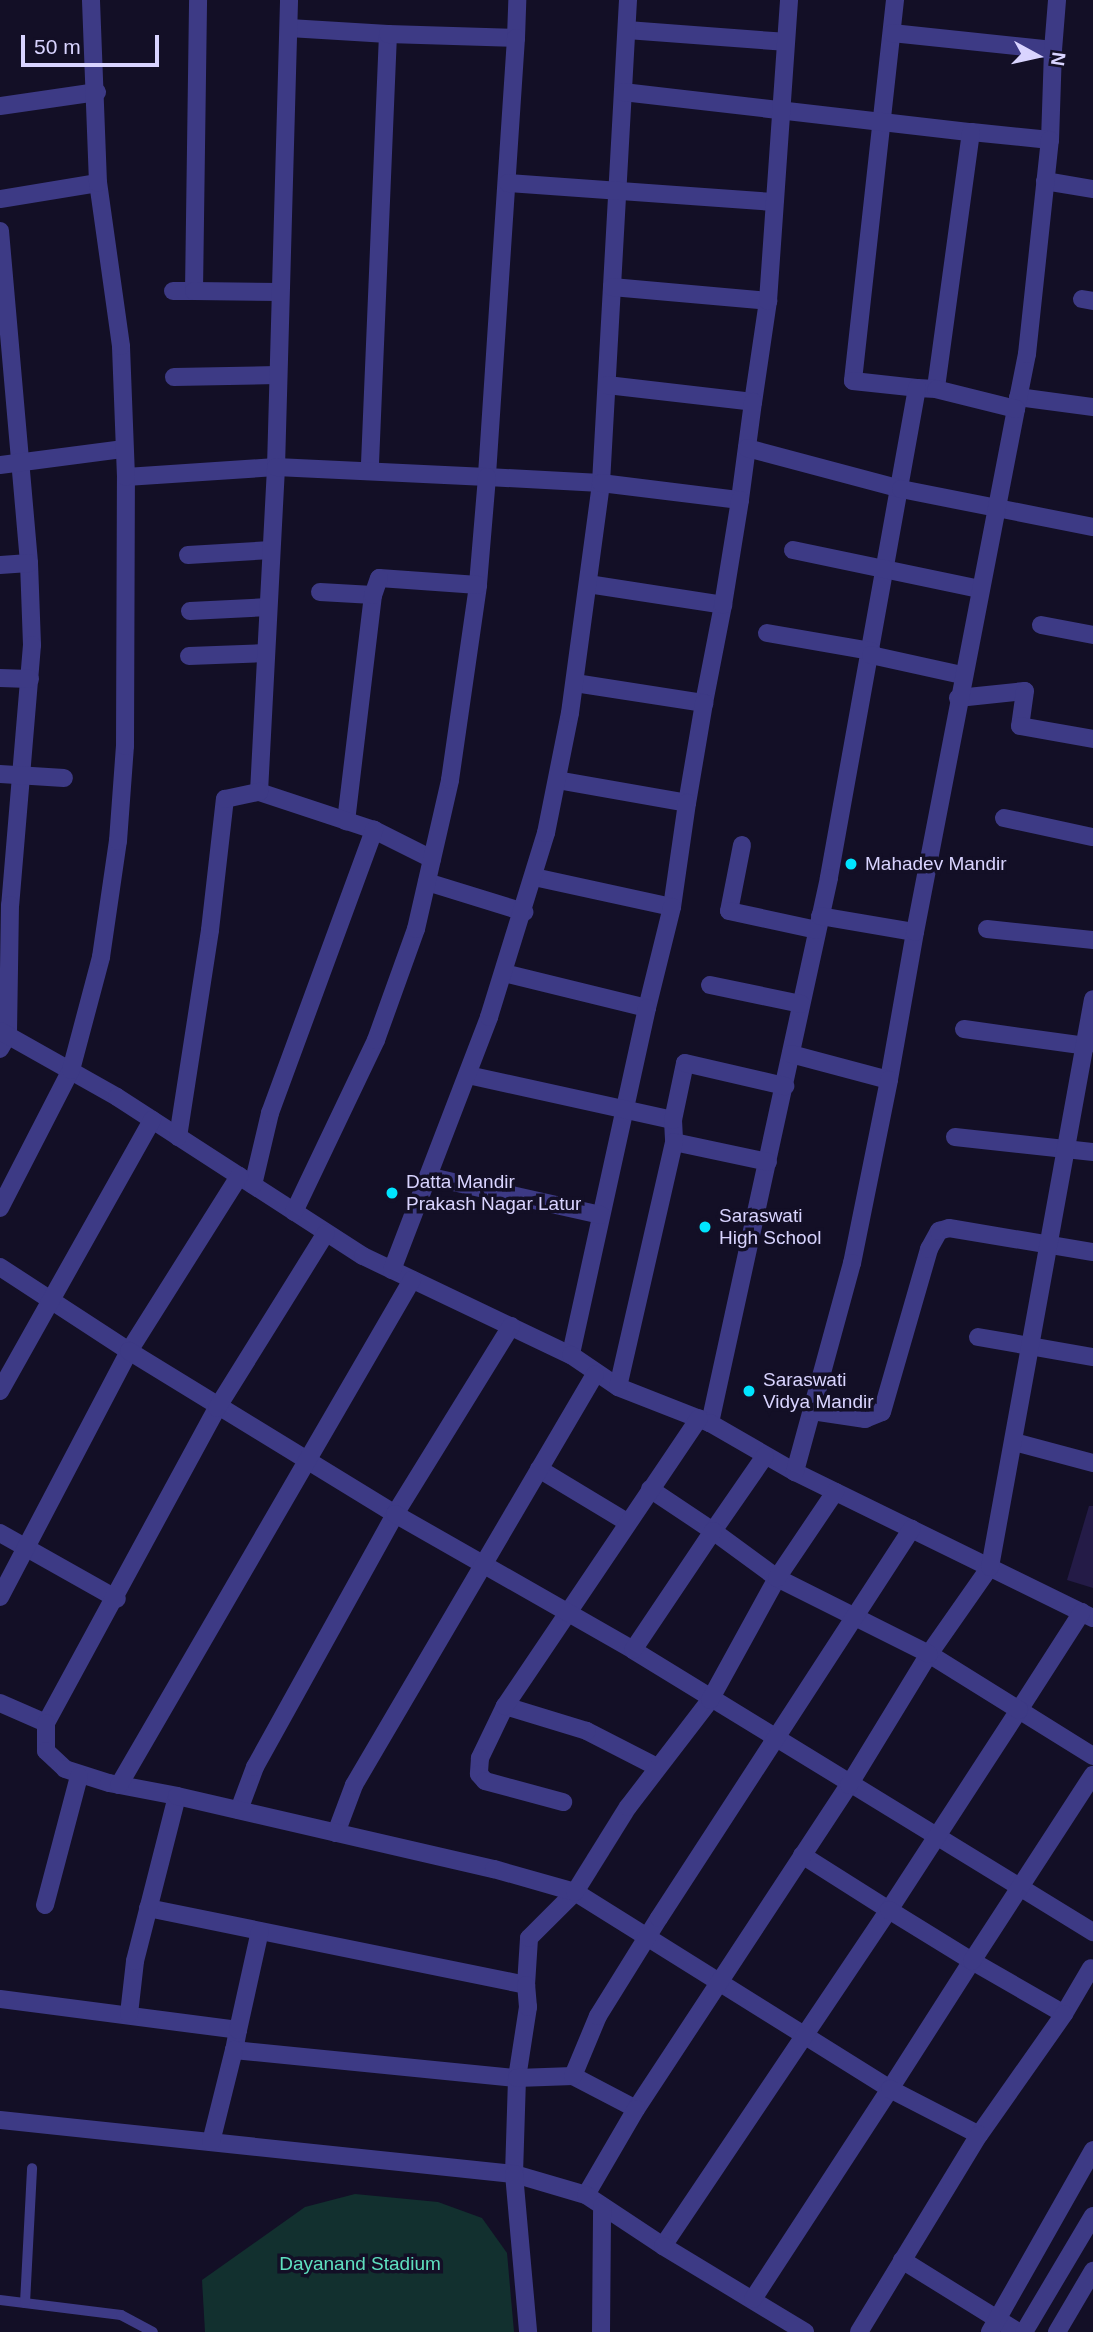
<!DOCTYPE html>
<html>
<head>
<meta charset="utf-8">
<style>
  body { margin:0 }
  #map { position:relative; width:1093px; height:2332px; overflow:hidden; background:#130f26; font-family:Helvetica,sans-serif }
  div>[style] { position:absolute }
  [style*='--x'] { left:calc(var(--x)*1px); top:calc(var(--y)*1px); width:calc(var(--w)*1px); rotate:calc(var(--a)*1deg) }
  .green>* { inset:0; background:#12302f }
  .building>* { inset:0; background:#241b47 }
  .service>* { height:10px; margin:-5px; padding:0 5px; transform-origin:5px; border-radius:5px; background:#3d3a85 }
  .minor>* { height:18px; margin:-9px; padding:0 9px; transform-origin:9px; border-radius:9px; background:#3d3a85 }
  .tertiary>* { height:18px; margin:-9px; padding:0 9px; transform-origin:9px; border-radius:9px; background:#3d3a85 }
  .dots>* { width:19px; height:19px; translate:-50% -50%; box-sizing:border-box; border:4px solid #130f26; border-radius:50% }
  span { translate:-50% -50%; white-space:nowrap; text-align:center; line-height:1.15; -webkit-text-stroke:7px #130f26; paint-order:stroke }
  .poi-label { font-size:19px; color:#d9d4ff }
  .left { translate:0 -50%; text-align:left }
  .park-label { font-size:19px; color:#5fe0c0 }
  .north { position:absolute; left:1002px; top:21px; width:70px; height:70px; -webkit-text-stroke:5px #130f26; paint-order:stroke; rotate:98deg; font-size:19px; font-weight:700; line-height:28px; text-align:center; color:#d9d4ff }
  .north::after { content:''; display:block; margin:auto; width:24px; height:32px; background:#d9d4ff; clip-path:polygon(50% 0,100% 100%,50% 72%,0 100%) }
  .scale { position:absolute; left:21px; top:35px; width:138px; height:32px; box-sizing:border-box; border:4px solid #d9d4ff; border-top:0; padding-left:9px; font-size:21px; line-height:24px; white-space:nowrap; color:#d9d4ff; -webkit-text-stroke:5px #130f26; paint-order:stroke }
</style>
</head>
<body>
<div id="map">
  <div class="green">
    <div style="clip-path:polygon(355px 2194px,438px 2202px,482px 2218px,507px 2253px,514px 2332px,205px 2332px,202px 2280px,305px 2207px)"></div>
  </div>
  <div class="building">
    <div style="clip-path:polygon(1089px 1506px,1093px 1506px,1093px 1588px,1067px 1580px)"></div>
  </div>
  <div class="service">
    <div style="--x:0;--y:2300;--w:122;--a:7.1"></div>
    <div style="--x:121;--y:2315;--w:36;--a:28"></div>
    <div style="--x:25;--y:2303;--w:135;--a:-87"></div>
  </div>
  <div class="minor">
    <div style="--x:895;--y:0;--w:383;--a:96.3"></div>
    <div style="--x:853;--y:381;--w:64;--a:6.2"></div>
    <div style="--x:289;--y:28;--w:99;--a:3.5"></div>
    <div style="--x:388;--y:34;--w:435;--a:92.4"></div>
    <div style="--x:627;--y:30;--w:158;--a:4.3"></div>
    <div style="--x:892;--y:33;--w:162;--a:6"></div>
    <div style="--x:1053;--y:50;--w:90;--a:91.9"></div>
    <div style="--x:1050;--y:140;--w:79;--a:-174.2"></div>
    <div style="--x:388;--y:34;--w:128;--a:1.8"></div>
    <div style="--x:516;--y:38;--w:38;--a:-88"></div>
    <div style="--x:516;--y:38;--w:440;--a:93.8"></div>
    <div style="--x:487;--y:477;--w:114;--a:3"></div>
    <div style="--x:601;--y:483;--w:484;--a:-86.8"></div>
    <div style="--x:1053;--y:50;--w:50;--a:-85.4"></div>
    <div style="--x:623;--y:92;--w:350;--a:6.6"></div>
    <div style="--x:971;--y:132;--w:259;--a:97.8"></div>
    <div style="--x:936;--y:389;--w:19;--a:-177"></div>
    <div style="--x:917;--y:388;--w:498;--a:100.2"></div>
    <div style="--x:829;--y:878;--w:558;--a:102.32"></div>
    <div style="--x:0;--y:106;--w:98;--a:-8.2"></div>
    <div style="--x:1045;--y:181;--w:49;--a:9.5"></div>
    <div style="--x:508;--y:183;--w:267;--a:4.1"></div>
    <div style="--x:0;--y:199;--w:99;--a:-9.3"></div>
    <div style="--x:0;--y:231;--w:333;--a:85"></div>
    <div style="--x:29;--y:563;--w:82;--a:87.9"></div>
    <div style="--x:32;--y:645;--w:261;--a:94.8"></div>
    <div style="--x:10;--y:905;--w:130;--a:90.9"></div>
    <div style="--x:8;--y:1035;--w:16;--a:120"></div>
    <div style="--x:612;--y:287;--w:157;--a:5.1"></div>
    <div style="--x:768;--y:301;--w:102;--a:98.4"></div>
    <div style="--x:173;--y:291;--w:21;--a:0"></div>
    <div style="--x:194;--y:291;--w:291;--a:-89.2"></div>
    <div style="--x:194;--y:291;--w:86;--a:0.7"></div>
    <div style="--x:1082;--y:299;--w:11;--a:10"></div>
    <div style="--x:768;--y:301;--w:302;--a:-86"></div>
    <div style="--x:174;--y:377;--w:103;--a:-1.1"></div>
    <div style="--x:607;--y:385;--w:147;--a:6.6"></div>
    <div style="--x:753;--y:402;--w:99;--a:97.6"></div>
    <div style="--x:1018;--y:397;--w:76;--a:7.6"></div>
    <div style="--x:1016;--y:409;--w:56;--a:-78.7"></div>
    <div style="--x:1027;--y:354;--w:215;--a:-83.9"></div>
    <div style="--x:747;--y:448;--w:159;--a:14.9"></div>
    <div style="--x:901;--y:489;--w:196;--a:11.2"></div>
    <div style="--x:0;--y:465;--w:125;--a:-7.4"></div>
    <div style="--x:126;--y:477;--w:150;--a:-3.8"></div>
    <div style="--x:276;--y:467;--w:467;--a:-88.4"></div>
    <div style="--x:793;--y:550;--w:190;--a:11.8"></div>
    <div style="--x:188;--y:555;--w:83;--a:-3.4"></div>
    <div style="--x:0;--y:565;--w:29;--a:-4"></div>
    <div style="--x:588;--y:584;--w:137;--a:8.8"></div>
    <div style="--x:723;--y:605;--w:100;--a:101"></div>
    <div style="--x:320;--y:592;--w:53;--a:3.2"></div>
    <div style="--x:373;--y:595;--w:228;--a:96.8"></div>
    <div style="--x:190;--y:611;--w:78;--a:-2.9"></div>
    <div style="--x:1041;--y:625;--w:53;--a:10.9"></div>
    <div style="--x:767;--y:633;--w:106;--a:9.8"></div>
    <div style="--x:871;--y:655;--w:93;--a:12.4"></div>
    <div style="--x:189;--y:656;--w:77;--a:-2.2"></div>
    <div style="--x:0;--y:678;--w:30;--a:2"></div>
    <div style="--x:575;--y:683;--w:131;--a:8.8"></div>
    <div style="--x:704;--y:703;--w:101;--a:99.6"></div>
    <div style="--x:958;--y:698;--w:67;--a:-6"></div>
    <div style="--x:1025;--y:691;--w:35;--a:98"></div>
    <div style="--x:1020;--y:726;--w:74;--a:10.1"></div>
    <div style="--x:0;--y:774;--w:64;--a:3.6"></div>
    <div style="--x:557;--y:780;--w:132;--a:10"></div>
    <div style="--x:687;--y:803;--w:105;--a:98.2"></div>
    <div style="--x:1004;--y:818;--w:91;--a:12.1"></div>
    <div style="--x:742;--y:845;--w:67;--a:101.1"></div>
    <div style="--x:729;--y:911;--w:90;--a:12.2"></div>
    <div style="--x:432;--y:859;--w:65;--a:-153.4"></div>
    <div style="--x:374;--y:830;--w:121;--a:-161.7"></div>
    <div style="--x:259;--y:792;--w:325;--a:-87"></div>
    <div style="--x:276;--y:467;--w:211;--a:2.7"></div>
    <div style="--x:487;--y:477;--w:108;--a:94.8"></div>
    <div style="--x:534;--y:877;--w:141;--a:12.3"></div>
    <div style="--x:672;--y:907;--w:104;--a:103.9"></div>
    <div style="--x:427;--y:882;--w:102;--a:17.2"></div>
    <div style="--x:820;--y:916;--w:96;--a:9.6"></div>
    <div style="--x:915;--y:932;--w:150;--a:100"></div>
    <div style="--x:987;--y:929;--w:107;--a:5.9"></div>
    <div style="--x:915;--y:932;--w:533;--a:-79.07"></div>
    <div style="--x:1016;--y:409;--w:82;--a:-166"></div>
    <div style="--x:504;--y:973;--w:147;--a:13.8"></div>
    <div style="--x:647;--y:1008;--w:355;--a:102.4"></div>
    <div style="--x:710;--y:985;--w:93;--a:11.8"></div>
    <div style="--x:964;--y:1029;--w:123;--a:7.9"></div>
    <div style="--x:0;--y:1031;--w:134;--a:29.4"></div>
    <div style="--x:117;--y:1097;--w:293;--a:32.9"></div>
    <div style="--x:363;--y:1256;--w:230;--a:25.5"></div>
    <div style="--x:571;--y:1355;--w:57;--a:34.2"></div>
    <div style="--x:618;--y:1387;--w:99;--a:21.4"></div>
    <div style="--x:710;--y:1423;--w:98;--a:30"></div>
    <div style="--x:795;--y:1472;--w:332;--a:26.1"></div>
    <div style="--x:791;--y:1054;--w:101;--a:14.9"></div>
    <div style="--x:889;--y:1080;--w:187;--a:101.4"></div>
    <div style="--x:852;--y:1263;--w:217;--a:105.3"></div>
    <div style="--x:468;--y:1075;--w:210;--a:12.4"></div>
    <div style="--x:673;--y:1120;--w:22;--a:87"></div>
    <div style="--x:674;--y:1142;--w:96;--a:12"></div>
    <div style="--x:673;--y:1120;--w:58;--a:-78.1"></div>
    <div style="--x:685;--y:1063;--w:103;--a:13"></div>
    <div style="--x:178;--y:1137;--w:209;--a:-81.2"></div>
    <div style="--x:210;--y:930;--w:132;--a:-83.5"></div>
    <div style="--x:225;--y:799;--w:35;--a:-12"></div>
    <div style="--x:955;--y:1137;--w:139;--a:6.2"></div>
    <div style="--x:431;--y:1177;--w:174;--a:12.6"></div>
    <div style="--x:253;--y:1185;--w:74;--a:-76.7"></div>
    <div style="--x:270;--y:1113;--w:302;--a:-69.8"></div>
    <div style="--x:0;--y:1208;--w:155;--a:-62.8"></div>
    <div style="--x:71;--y:1070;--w:117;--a:-75.1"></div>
    <div style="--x:101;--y:957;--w:117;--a:-81.7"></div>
    <div style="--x:118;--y:841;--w:95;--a:-85.8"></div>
    <div style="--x:125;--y:746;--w:269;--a:-89.8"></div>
    <div style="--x:126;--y:477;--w:131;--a:-92.2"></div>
    <div style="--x:121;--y:346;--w:165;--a:-98"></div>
    <div style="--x:98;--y:183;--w:183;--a:-92.2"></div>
    <div style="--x:294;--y:1212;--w:191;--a:-64.5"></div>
    <div style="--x:376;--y:1040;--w:118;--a:-70.2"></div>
    <div style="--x:416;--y:929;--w:153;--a:-77.1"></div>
    <div style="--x:450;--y:780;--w:197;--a:-81.8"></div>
    <div style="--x:478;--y:585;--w:99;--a:-176"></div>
    <div style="--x:379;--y:578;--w:18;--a:109"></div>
    <div style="--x:0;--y:1267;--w:154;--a:33.1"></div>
    <div style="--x:129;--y:1351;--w:207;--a:-57.8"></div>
    <div style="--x:392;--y:1270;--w:271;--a:-69"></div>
    <div style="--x:489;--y:1017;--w:193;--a:-72.8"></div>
    <div style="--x:546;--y:833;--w:122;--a:-78.7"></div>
    <div style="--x:570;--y:713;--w:232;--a:-82.3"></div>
    <div style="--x:601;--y:483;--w:140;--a:7"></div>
    <div style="--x:740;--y:500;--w:106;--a:99.2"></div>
    <div style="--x:978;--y:1337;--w:117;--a:9.9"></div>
    <div style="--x:618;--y:1387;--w:251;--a:-77.1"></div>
    <div style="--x:0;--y:1391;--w:311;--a:-60.7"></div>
    <div style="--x:812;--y:1411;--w:54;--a:8.6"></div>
    <div style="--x:865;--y:1419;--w:18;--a:-22"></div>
    <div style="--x:882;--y:1412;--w:170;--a:-73.9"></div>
    <div style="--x:929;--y:1249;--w:21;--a:-61"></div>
    <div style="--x:939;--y:1231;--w:10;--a:-17"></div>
    <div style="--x:949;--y:1228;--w:146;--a:9.5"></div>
    <div style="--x:1014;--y:1442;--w:82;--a:14.9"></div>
    <div style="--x:539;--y:1469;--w:103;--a:31.1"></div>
    <div style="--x:650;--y:1489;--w:76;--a:33.7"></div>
    <div style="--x:713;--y:1531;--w:91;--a:-55.3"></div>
    <div style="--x:0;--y:1533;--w:134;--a:29.4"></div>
    <div style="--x:0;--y:1597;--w:278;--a:-62.3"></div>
    <div style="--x:129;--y:1351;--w:312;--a:31.5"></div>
    <div style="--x:395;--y:1514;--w:221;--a:-58.3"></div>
    <div style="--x:1082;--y:1612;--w:117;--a:122.7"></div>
    <div style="--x:1019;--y:1710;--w:87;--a:31.9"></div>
    <div style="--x:0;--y:1703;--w:50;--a:23.5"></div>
    <div style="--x:46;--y:1723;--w:358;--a:-61.5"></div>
    <div style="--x:217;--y:1408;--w:206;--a:-58.1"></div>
    <div style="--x:505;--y:1706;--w:58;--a:115.7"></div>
    <div style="--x:480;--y:1758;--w:16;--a:94"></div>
    <div style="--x:479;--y:1774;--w:9;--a:49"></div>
    <div style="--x:485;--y:1781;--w:81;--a:15.1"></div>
    <div style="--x:46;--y:1723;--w:28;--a:90"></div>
    <div style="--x:46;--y:1751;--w:26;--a:43"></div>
    <div style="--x:65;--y:1769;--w:46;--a:17.7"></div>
    <div style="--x:109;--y:1783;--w:69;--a:10.8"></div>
    <div style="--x:657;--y:1767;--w:79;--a:-152.8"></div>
    <div style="--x:587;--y:1731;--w:86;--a:-163"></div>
    <div style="--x:505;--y:1706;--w:347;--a:-56"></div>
    <div style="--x:119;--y:1785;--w:584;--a:-59.88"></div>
    <div style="--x:239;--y:1810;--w:46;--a:-69.6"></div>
    <div style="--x:255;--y:1767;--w:289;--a:-61"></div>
    <div style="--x:395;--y:1514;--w:274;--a:29.7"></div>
    <div style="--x:633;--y:1650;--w:540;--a:31.51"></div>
    <div style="--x:336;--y:1833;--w:51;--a:-69.4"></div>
    <div style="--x:354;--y:1785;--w:476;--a:-59.6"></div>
    <div style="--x:802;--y:1855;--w:103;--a:32.3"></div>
    <div style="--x:889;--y:1910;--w:239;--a:-57"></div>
    <div style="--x:1019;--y:1710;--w:106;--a:-148.1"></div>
    <div style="--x:929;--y:1654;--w:106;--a:-55"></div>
    <div style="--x:990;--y:1567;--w:577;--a:-79.72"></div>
    <div style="--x:45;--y:1905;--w:133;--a:-75.2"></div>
    <div style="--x:148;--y:1908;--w:386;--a:11.5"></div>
    <div style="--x:526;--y:1985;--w:47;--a:-86.3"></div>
    <div style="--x:529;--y:1938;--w:65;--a:-45"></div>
    <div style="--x:575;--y:1892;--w:372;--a:32"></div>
    <div style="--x:890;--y:2089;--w:152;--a:-57.4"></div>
    <div style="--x:972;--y:1961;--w:106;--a:29.9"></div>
    <div style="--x:1064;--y:2014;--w:53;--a:-59.6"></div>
    <div style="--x:0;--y:1999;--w:240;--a:7.4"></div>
    <div style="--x:238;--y:2030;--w:20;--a:101"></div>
    <div style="--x:234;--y:2050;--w:284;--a:5.7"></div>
    <div style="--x:517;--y:2078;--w:72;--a:-81.2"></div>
    <div style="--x:528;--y:2007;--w:22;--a:-95"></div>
    <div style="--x:129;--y:2014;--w:53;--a:-83.5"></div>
    <div style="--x:135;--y:1961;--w:170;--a:-75.7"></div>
    <div style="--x:177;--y:1796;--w:325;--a:13"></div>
    <div style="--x:494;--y:1869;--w:84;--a:15.9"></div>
    <div style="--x:575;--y:1892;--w:100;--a:-58.1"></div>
    <div style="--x:628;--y:1807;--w:135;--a:-52.5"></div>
    <div style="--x:710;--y:1700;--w:139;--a:-61.2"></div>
    <div style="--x:777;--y:1578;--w:79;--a:-143.7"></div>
    <div style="--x:713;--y:1531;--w:143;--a:123.9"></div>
    <div style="--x:238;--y:2030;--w:101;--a:-77.5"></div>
    <div style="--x:573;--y:2076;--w:71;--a:27.6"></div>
    <div style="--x:636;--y:2109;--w:388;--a:-56.7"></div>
    <div style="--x:849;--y:1785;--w:153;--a:-58.6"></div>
    <div style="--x:929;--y:1654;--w:170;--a:-153.4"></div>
    <div style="--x:777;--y:1578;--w:104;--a:-56"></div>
    <div style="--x:636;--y:2109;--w:99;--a:120.2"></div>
    <div style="--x:586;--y:2195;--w:75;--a:-163.7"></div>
    <div style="--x:514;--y:2174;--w:96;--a:-88.2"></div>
    <div style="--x:517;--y:2078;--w:56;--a:-2"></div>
    <div style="--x:573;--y:2076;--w:65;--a:-67.4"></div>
    <div style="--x:598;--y:2016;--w:115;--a:-58.1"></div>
    <div style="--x:659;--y:1918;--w:464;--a:-57"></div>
    <div style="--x:0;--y:2120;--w:517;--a:6"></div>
    <div style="--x:514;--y:2174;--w:159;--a:84.9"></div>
    <div style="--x:211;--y:2142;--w:95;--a:-76"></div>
    <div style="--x:586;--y:2195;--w:92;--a:33.5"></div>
    <div style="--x:663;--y:2246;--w:405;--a:-56.1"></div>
    <div style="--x:889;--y:1910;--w:97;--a:31.6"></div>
    <div style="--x:972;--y:1961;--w:222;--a:-57"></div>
    <div style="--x:663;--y:2246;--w:166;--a:31.2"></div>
    <div style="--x:902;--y:2260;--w:137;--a:31.8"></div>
    <div style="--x:753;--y:2299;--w:251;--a:-56.9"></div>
    <div style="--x:890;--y:2089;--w:100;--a:27.3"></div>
    <div style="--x:979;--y:2135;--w:148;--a:-54.9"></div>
    <div style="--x:601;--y:2332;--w:126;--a:-89.5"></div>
    <div style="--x:859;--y:2332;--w:231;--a:-58.7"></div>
    <div style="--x:990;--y:2332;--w:209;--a:-60.5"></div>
  </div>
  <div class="tertiary">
    <div style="--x:1024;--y:2332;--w:135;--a:-59.3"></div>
    <div style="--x:1057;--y:2332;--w:71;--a:-59.5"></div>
  </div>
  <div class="dots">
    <div style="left:851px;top:864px;background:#00e5ff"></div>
    <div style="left:392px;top:1193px;background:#00e5ff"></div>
    <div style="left:705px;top:1227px;background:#00e5ff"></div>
    <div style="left:749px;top:1391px;background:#00e5ff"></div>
  </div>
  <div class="poi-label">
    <span class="left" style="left:865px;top:864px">Mahadev Mandir</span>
    <span class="left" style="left:406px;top:1193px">Datta Mandir<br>Prakash Nagar Latur</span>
    <span class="left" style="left:719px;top:1227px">Saraswati<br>High School</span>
    <span class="left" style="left:763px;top:1391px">Saraswati<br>Vidya Mandir</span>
  </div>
  <div class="park-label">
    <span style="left:360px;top:2264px">Dayanand Stadium</span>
  </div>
  <div class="north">N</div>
  <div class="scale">50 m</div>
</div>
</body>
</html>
